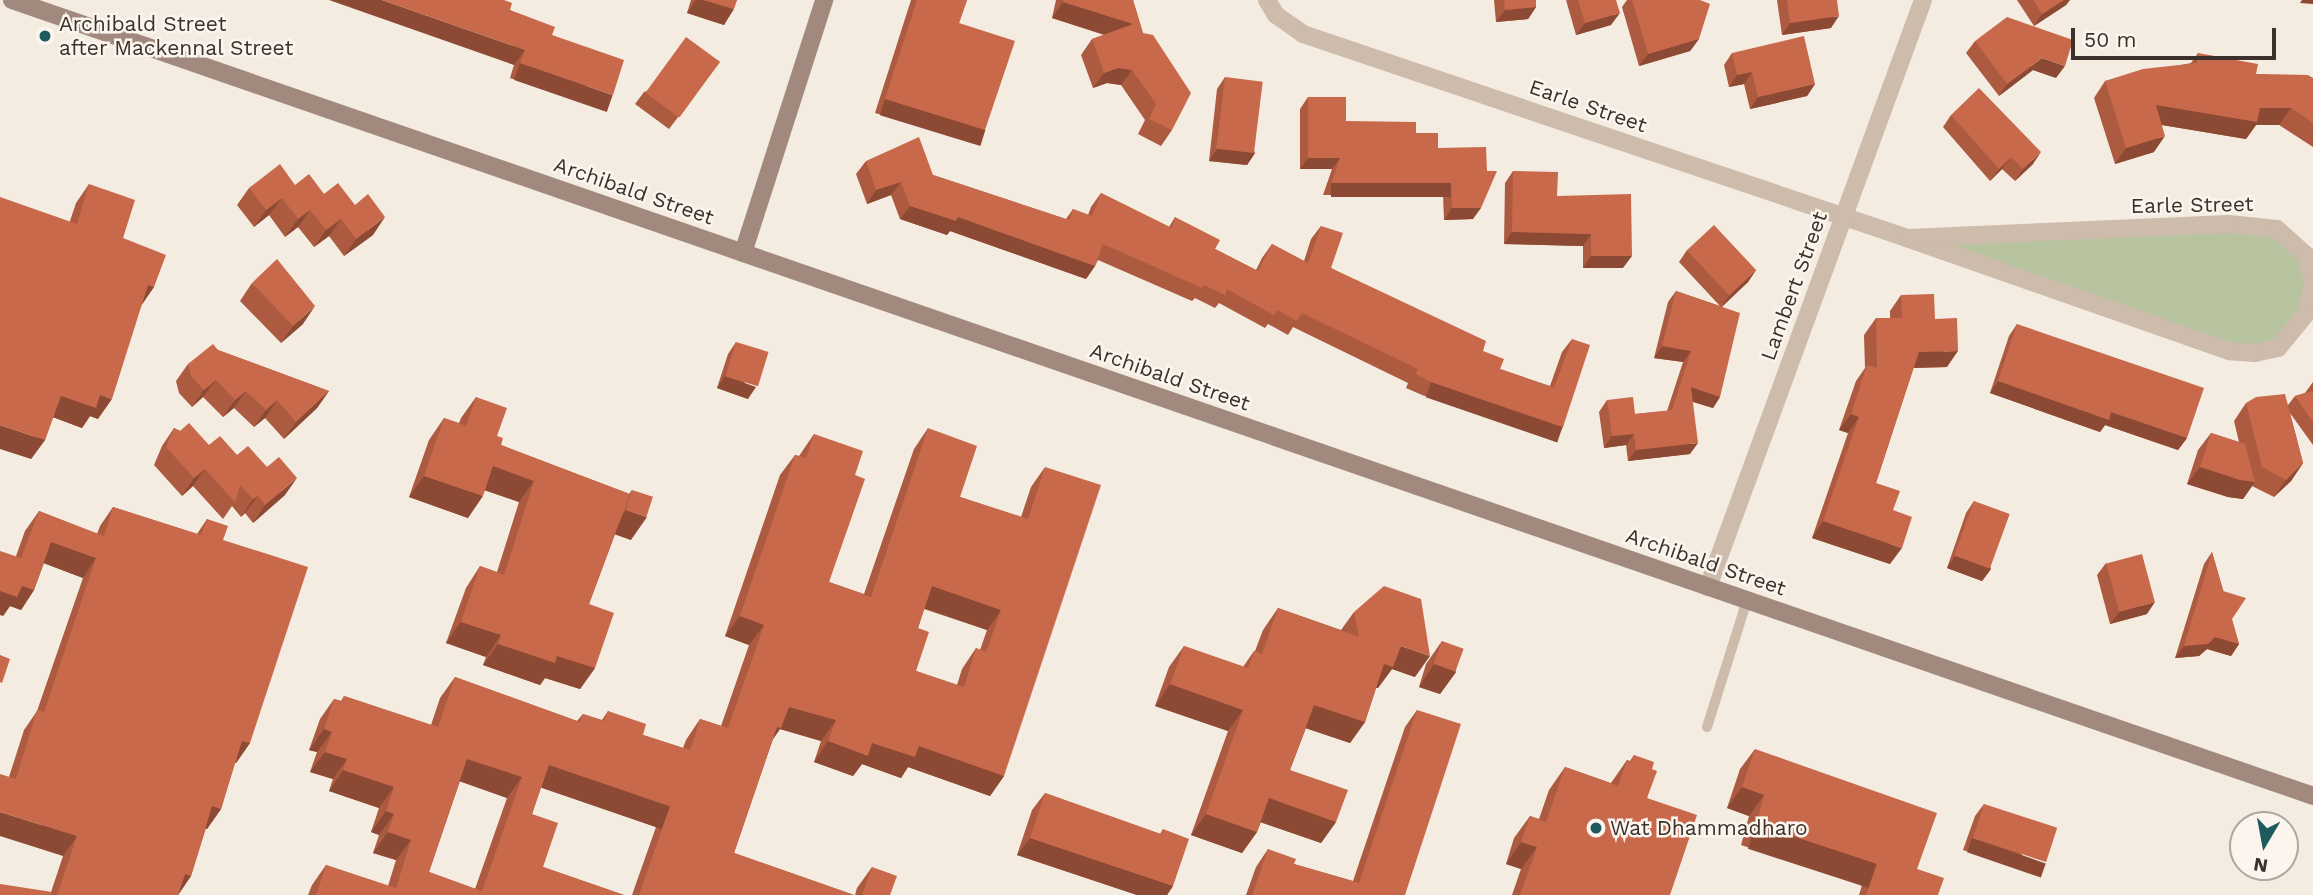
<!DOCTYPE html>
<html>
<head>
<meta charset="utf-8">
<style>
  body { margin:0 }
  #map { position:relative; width:2313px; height:895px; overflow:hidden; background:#f4ebe1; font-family:"Work Sans",sans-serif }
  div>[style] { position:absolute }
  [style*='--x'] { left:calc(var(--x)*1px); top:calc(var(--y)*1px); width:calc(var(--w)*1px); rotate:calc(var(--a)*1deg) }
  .green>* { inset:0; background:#b8c4a0 }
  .lane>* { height:10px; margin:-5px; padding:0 5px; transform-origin:5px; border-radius:5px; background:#cdbbac }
  .street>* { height:18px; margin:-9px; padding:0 9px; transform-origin:9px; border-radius:9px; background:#cdbbac }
  .secondary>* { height:18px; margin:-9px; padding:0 9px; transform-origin:9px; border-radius:9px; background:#a18a7d }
  .wall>* { inset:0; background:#ac5a40 }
  .shaded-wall>* { inset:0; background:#8c4a34; transform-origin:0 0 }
  .building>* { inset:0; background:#c8694b; transform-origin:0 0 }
  .dots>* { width:19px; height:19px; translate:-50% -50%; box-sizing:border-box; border:4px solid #fbf5ee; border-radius:50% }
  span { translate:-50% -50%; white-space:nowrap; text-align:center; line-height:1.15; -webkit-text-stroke:5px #fbf5ee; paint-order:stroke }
  .poi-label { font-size:21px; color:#3b302b }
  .left { translate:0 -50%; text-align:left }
  .street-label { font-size:21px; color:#3b302b }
  .north { position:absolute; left:2229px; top:811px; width:70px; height:70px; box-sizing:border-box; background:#fbf5ee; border:2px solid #aea6a0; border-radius:50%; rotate:190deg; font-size:19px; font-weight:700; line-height:28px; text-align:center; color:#3b302b }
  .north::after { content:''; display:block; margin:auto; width:24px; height:32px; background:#1f5a5e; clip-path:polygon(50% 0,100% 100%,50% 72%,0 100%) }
  .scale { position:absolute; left:2071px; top:28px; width:205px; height:32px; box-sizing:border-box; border:4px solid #3b302b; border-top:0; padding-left:9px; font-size:21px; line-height:24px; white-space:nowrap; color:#3b302b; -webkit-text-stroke:5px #fbf5ee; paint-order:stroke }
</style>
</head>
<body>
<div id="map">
  <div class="green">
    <div style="clip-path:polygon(2229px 224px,2296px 241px,2313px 281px,2295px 331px,2255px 353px,1907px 238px)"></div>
  </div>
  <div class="lane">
    <div style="--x:1707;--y:727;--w:133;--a:-72.5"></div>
  </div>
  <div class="street">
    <div style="--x:1267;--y:0;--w:17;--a:59"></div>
    <div style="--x:1276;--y:15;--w:33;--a:35"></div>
    <div style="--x:1303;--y:34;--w:638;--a:18.66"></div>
    <div style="--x:2229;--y:224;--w:48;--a:5.9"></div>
    <div style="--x:2277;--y:229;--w:39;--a:42"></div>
    <div style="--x:2306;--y:255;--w:27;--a:75"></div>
    <div style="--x:2313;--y:281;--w:33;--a:101"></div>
    <div style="--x:2307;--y:313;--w:45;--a:129.6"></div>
    <div style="--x:2278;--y:348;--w:24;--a:168"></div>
    <div style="--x:2255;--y:353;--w:26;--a:-176"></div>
    <div style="--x:2229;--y:351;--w:341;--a:-160.7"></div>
    <div style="--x:1907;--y:238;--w:322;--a:-2.5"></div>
    <div style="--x:1708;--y:587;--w:625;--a:-69.88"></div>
  </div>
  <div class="secondary">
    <div style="--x:12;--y:0;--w:2435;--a:19.08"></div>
    <div style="--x:743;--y:253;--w:266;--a:-72.2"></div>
  </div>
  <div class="wall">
    <div style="clip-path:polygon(691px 0,737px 0,724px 25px,687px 13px)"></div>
    <div style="clip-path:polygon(911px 0,967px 0,959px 23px,985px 130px,975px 144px,875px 113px)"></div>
    <div style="clip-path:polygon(1056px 0,1133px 0,1172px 130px,1161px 146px,1138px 134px,1145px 120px,1121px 85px,1107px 83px,1093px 88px,1081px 55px,1092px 39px,1104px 35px,1052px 18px)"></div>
    <div style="clip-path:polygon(1494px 0,1536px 0,1536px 7px,1528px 19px,1496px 22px)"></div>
    <div style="clip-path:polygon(1566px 0,1616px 0,1611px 25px,1576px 35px)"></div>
    <div style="clip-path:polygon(1627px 0,1700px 0,1699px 39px,1690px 51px,1639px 66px,1622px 7px)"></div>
    <div style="clip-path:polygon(1777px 0,1837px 0,1831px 28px,1782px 35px)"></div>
    <div style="clip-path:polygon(2017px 0,2070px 0,2066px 5px,2034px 26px)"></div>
    <div style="clip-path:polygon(510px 10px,552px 35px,603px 110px,510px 78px,514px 65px)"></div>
    <div style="clip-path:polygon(1975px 41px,2056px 78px,2033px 70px,1999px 96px,1966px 53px)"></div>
    <div style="clip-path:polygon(1732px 53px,1815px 84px,1807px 96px,1750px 109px,1744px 84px,1729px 87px,1724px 65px)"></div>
    <div style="clip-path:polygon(2198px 53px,2256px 74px,2313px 78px,2313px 147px,2279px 125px,2256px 125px,2246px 139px,2162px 125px,2154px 152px,2115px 164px,2094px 98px,2105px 81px,2191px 63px)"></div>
    <div style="clip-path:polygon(720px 62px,669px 129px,635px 104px,644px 92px)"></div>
    <div style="clip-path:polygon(1225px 77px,1255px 153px,1247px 165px,1209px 161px,1217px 89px)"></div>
    <div style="clip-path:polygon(1308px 97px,1346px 121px,1438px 148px,1473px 219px,1444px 220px,1443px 195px,1323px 195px,1332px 169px,1300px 169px,1300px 109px)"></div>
    <div style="clip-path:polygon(1951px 115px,2033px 164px,2015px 181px,2002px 169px,1990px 181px,1943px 127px)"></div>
    <div style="clip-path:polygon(866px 161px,933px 175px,1066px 219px,1073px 209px,1088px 215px,1091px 207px,1101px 193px,1169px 227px,1175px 217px,1215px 249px,1256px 270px,1262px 258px,1272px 244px,1304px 261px,1311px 239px,1321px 226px,1331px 268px,1483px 351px,1500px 369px,1550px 386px,1562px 352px,1572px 339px,1563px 427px,1554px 440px,1422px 395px,1406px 388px,1408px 383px,1293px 327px,1288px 335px,1268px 324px,1265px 328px,1219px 303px,1215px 308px,1195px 298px,1192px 301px,1098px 260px,1095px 266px,1086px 279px,950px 231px,947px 235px,900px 219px,891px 195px,867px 204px,856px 174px)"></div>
    <div style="clip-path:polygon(1513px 171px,1557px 196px,1623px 268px,1583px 268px,1583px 246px,1504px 244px,1505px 183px)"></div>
    <div style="clip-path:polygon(89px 184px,123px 238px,154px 287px,141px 305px,98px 419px,90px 416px,82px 428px,53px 417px,45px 440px,31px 459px,70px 221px,76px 203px)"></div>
    <div style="clip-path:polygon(295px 185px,324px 194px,373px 235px,344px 256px,329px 236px,314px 247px,298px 227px,285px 237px,269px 215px,254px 227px,237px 205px,249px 188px)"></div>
    <div style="clip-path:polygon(1687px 250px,1756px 270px,1748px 282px,1722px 307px,1720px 397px,1713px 408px,1693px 402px,1690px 454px,1628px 461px,1626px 445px,1604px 448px,1599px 412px,1607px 400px,1635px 414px,1667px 411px,1683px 362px,1654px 358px,1668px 302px,1676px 291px,1720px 306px,1679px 262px)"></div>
    <div style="clip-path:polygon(252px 283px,303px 324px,281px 343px,240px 301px)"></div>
    <div style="clip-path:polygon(1901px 295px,1935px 319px,1947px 367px,1913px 368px,1876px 483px,1893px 510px,1890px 564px,1812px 538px,1848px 433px,1839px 430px,1856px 381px,1865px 368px,1864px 335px,1876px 318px,1890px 318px,1890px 311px)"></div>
    <div style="clip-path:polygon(2017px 324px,2187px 438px,2178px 450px,2105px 425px,2100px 432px,1990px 393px,2009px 336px)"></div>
    <div style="clip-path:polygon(736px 342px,748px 399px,717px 388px,728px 354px)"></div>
    <div style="clip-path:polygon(218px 350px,329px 391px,317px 408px,284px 439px,265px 418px,254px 427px,234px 408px,223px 417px,203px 397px,192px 407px,179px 393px,176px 381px,188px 364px)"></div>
    <div style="clip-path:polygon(2313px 382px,2313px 445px,2290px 413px,2303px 463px,2291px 481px,2274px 497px,2252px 486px,2243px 499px,2228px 497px,2187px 484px,2198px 450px,2211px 433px,2239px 442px,2234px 421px,2246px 403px,2288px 405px,2295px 396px,2305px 393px)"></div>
    <div style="clip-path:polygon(476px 397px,497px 436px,501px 445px,629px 494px,632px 490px,631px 540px,615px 534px,589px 604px,595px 668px,580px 689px,545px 678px,540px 685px,483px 665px,486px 657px,446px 643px,466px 588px,480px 566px,497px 572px,519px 502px,485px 490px,468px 518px,409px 497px,429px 440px,444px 418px,459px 423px,461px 418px)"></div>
    <div style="clip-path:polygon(174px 428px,209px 445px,237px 455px,285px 495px,253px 523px,245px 513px,241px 517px,232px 506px,223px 519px,193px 486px,182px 496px,154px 465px,162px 446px)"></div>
    <div style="clip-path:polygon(evenodd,928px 428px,960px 497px,1021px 517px,1031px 487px,1045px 467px,1004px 776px,990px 796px,908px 767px,901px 778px,862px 764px,853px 776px,814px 762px,821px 741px,780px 729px,773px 739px,734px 853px,854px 895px,632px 895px,656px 827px,541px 787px,532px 814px,543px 867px,624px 895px,308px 895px,312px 885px,326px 865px,388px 886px,396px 860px,373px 853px,379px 835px,371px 832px,379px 808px,329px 791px,333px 779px,310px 772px,317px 752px,309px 750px,320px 719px,334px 699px,341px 701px,344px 696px,431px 725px,440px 698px,455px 677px,577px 721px,583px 714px,602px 720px,608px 711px,643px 735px,683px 748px,686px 740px,700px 719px,721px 726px,749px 645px,725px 636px,780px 475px,795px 455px,799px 456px,814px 434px,855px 475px,829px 582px,864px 594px,914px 449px,928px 428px,924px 609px,987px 630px,980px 650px,976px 648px,962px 669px,957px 685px,916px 671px,918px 628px,924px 609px,928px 428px,460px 781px,507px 798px,475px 889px,429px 872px,460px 781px)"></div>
    <div style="clip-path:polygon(1974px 501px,1991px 569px,1982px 581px,1947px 568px,1966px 513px)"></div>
    <div style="clip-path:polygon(113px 507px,197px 534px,207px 519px,223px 540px,250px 743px,236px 763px,235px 762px,221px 809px,207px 829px,206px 828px,191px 876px,178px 895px,0 895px,51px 892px,63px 856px,9px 777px,24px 730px,37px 711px,83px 578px,44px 563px,34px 590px,21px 610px,10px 606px,3px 616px,16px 556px,25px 531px,39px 511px,97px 534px,100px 526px)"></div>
    <div style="clip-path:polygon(2212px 552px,2239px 644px,2231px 656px,2207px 649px,2199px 656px,2175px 658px,2204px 564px)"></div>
    <div style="clip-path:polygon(2106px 563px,2147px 614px,2110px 624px,2097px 575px)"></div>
    <div style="clip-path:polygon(1278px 608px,1341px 630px,1354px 612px,1415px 677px,1392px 669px,1378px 688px,1376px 688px,1365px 722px,1350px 743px,1306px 728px,1290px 770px,1336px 822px,1321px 843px,1261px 822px,1257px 832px,1242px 853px,1191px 835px,1228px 731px,1155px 706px,1169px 667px,1184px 646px,1243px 667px,1254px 651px,1255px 651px,1263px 630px)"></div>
    <div style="clip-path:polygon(1442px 641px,1456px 672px,1440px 694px,1419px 687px,1426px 664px)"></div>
    <div style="clip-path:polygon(1417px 710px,1405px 895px,1246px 895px,1256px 867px,1268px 849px,1294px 864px,1353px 881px,1405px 727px)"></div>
    <div style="clip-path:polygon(1755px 749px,1917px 869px,1938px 895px,1859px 895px,1862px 885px,1741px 845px,1749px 816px,1727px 808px,1740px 769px)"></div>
    <div style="clip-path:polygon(1634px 755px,1652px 769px,1647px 798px,1670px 895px,1512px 895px,1521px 869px,1506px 864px,1514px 838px,1530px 816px,1539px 819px,1549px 790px,1565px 767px,1611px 783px,1627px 760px,1630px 761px)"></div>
    <div style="clip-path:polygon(1045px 793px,1160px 834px,1163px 829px,1173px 886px,1167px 895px,1137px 895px,1017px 855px,1032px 810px)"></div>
    <div style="clip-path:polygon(1984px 804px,2037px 875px,1963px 850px,1975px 816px)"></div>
    <div style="clip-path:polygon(872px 867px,890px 895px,855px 895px,857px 888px)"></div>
  </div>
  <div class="shaded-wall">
    <div style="clip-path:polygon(329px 0,382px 0,525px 50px,514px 65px)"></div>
    <div style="clip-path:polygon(696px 0,703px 0,734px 9px,724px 25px,687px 13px)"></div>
    <div style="clip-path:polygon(2064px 0,2070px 0,2066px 5px,2034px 26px,2042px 14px)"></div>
    <div style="clip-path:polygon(2302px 0,2313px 0,2313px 4px,2300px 3px)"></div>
    <div style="clip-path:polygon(1063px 2px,1133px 24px,1122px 40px,1052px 18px)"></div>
    <div style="clip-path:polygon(1536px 7px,1528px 19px,1496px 22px,1505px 10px)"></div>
    <div style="clip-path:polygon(1620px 13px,1611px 25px,1576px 35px,1585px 23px)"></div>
    <div style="clip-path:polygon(1839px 16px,1831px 28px,1782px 35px,1790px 23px)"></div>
    <div style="clip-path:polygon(1699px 39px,1690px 51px,1639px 66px,1648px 54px)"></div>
    <div style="clip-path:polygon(2042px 58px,2065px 66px,2056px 78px,2033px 70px,1999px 96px,2007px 84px)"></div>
    <div style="left:520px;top:63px;width:98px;height:18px;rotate:19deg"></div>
    <div style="clip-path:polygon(1118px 68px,1132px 70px,1121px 85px,1107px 83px,1093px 88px,1104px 73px)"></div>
    <div style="clip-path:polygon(1752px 72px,1744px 84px,1729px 87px,1737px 75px)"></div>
    <div style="clip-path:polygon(1815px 84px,1807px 96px,1750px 109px,1758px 97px)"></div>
    <div style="left:885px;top:99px;width:105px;height:17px;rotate:17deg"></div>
    <div style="clip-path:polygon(2156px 105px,2260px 108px,2291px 108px,2279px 125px,2256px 125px,2246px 139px,2144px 122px)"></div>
    <div style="clip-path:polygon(2165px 136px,2154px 152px,2115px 164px,2126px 148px)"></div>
    <div style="clip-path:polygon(1217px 149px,1255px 153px,1247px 165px,1209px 161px)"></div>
    <div style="clip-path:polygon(2041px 152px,2033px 164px,2015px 181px,2023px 169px)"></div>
    <div style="clip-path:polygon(2011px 157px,2002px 169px,1990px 181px,1999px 169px)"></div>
    <div style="clip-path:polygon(1308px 158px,1340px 158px,1332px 169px,1300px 169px)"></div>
    <div style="clip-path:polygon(901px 182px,891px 195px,867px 204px,876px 190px)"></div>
    <div style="left:1331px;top:183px;width:120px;height:14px"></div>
    <div style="clip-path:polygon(282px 198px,269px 215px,254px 227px,266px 210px)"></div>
    <div style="clip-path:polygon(910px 206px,958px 217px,1095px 266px,1086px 279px,950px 231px,947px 235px,900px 219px)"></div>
    <div style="clip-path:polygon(1452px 208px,1481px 208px,1473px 219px,1444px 220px)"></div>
    <div style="clip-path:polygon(310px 210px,298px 227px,285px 237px,298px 219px)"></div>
    <div style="clip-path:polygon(385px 217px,373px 235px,344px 256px,356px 239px)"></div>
    <div style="clip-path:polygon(341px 219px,329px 236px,314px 247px,326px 230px)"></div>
    <div style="clip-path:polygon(1512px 232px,1591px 234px,1583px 246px,1504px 244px)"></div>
    <div style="clip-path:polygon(1591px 256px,1632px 256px,1623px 268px,1583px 268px)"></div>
    <div style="clip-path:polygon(1756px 270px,1748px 282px,1721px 307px,1730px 295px)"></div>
    <div style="clip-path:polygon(148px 285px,154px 287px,141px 306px)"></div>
    <div style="clip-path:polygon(315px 306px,303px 324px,281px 343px,293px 326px)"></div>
    <div style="clip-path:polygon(1662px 346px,1691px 351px,1683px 362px,1654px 358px)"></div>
    <div style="clip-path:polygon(1958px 351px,1947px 367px,1907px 368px,1919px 352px)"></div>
    <div style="clip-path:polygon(725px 376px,756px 387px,748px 399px,717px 388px)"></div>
    <div style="clip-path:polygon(216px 380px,203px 397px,192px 407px,204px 390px)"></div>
    <div style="clip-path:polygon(1998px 381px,2111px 412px,2187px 438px,2178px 450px,2105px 425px,2100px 432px,1990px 393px)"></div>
    <div style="left:1431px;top:382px;width:139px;height:16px;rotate:19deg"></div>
    <div style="clip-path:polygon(1691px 387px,1720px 397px,1713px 408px,1684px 399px)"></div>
    <div style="clip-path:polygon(246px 391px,234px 408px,223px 417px,235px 400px)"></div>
    <div style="clip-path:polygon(329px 391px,317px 408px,284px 439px,296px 422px)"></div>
    <div style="clip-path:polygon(100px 395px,112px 399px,98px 419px,90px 416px,82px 428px,47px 415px,61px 396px)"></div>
    <div style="clip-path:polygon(277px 400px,265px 418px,254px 427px,266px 410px)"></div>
    <div style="clip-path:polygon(1851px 414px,1859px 417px,1848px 433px,1839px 430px)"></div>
    <div style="clip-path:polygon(0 425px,45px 440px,31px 459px,0 449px)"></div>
    <div style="clip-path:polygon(1634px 434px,1626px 445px,1604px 448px,1612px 436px)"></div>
    <div style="clip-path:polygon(1698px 443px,1690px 454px,1628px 461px,1636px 450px)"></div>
    <div style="clip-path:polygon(2303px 463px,2291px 481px,2274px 497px,2286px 480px)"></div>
    <div style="clip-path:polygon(493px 466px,534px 481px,519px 502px,478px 488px)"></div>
    <div style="clip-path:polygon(2200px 467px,2255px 482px,2243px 499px,2228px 497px,2187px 484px)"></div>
    <div style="clip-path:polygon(205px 469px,193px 486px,182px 496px,194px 478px)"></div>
    <div style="clip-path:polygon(424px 476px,483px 496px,468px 518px,409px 497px)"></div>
    <div style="clip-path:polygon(297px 478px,285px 495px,253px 523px,265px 505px)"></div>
    <div style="clip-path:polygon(258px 496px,245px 513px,241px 517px,253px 499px)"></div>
    <div style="clip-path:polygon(626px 510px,647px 517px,631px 540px,611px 533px)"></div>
    <div style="clip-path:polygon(1823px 521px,1902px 548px,1890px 564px,1812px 538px)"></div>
    <div style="clip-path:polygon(51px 542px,96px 558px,83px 578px,38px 561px)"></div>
    <div style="clip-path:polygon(1955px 556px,1991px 569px,1982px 581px,1947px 568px)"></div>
    <div style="clip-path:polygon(22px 586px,34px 590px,21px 610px,10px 606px,3px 616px,0 615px,0 591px)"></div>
    <div style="clip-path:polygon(932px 586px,1001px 610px,987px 630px,918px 606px)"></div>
    <div style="clip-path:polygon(2155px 602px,2147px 614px,2110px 624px,2119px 612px)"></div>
    <div style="clip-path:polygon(740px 616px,764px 625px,749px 645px,725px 636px)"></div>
    <div style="clip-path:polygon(461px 622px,501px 635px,486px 657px,446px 643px)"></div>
    <div style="clip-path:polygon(2215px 637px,2239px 644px,2231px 656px,2207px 649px,2199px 656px,2175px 658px,2184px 646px)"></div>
    <div style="clip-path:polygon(498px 644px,557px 656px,595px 668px,580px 689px,545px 678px,540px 685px,483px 665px)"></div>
    <div style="clip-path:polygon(1401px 646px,1430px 656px,1415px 677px,1392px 669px,1378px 688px,1369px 686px,1384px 664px)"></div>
    <div style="clip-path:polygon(1434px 664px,1456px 672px,1440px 694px,1419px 687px)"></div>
    <div style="clip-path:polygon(1170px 684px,1243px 710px,1228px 731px,1155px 706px)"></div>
    <div style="clip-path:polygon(1314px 705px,1365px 722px,1350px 743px,1299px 726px)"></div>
    <div style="clip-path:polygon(789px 707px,836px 720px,821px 741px,780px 729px,766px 749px,763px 748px)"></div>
    <div style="clip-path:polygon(324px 729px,332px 732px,317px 752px,309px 750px)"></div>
    <div style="clip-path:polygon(242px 741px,250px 743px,236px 763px,228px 760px)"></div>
    <div style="clip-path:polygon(828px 741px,872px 743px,919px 746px,1004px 776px,990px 796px,908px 767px,901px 778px,862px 764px,853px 776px,814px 762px)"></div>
    <div style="clip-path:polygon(325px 752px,347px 759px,333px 779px,310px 772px)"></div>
    <div style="clip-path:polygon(467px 759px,522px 777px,507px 798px,453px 779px)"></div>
    <div style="left:549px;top:765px;width:128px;height:24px;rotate:19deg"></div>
    <div style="clip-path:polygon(343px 770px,394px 787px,379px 808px,329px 791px)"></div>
    <div style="clip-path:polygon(1742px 787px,1764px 795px,1749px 816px,1727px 808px)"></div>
    <div style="clip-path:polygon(1269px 798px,1336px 822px,1321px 843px,1254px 820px)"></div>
    <div style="clip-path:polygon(212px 806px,221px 809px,207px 829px,199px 826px)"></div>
    <div style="clip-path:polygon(386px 811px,394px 814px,379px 835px,371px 832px)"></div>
    <div style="clip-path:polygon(0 812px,77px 836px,63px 856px,0 836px)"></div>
    <div style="clip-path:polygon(1206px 814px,1257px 832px,1242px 853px,1191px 835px)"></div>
    <div style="left:1756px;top:824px;width:127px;height:26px;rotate:18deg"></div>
    <div style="clip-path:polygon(388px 832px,411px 840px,396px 860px,373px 853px)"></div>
    <div style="clip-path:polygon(1030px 838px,1173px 886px,1167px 895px,1137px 895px,1017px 855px)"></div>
    <div style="left:1972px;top:838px;width:78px;height:15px;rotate:19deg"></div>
    <div style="clip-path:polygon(1521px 842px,1537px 847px,1521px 869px,1506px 864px)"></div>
    <div style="clip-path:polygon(185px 874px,191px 876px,178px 895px)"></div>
  </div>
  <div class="building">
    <div style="clip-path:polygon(382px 0,504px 0,512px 3px,510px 10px,555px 27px,552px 35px,624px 60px,613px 95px,520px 63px,525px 50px)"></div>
    <div style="clip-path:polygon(703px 0,737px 0,734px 9px)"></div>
    <div style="clip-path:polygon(917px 0,967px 0,959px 23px,1015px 41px,985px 130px,885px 99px)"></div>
    <div style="clip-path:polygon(1063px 0,1133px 0,1143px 33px,1153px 35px,1191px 93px,1172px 130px,1149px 119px,1156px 104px,1132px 70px,1118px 68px,1104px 73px,1092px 39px,1133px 24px,1063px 2px)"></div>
    <div style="clip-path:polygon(1504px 0,1536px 0,1536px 7px,1505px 10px)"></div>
    <div style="clip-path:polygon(1578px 0,1616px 0,1620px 13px,1585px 23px)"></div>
    <div style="clip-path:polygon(1632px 0,1700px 0,1710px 4px,1699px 39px,1648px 54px)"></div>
    <div style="clip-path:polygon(1787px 0,1837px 0,1839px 16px,1790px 23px)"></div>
    <div style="clip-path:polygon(2033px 0,2064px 0,2042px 14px)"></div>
    <div style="clip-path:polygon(2007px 17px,2073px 40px,2065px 66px,2042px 58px,2007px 84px,1975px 41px)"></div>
    <div style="clip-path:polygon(1804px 36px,1815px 84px,1758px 97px,1752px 72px,1737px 75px,1732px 53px)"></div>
    <div style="left:686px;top:37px;width:42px;height:69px;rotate:36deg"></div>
    <div style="clip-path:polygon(2198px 53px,2258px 64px,2256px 74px,2308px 75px,2313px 78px,2313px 123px,2291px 108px,2260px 108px,2257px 122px,2156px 105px,2165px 136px,2126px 148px,2105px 81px,2143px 69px,2197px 63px)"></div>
    <div style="left:1225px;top:77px;width:38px;height:72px;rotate:7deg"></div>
    <div style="clip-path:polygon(1979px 88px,2041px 152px,2023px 169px,2011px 157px,1999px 169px,1951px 115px)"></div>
    <div style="clip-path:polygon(1308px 97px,1346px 97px,1346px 121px,1416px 122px,1416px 133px,1438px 133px,1438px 148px,1486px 147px,1487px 171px,1497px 171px,1481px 208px,1452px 208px,1451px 183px,1331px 183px,1340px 158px,1308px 158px)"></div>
    <div style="clip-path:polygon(919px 137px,933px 175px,1069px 220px,1073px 209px,1092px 216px,1101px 193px,1172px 228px,1175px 217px,1220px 240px,1215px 249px,1258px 271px,1272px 244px,1308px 263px,1321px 226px,1343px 233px,1331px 268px,1486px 341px,1483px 351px,1504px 359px,1500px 369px,1554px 388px,1572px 339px,1590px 345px,1563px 427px,1431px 382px,1415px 374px,1418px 369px,1302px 313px,1297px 321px,1277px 310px,1274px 315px,1227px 289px,1225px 295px,1204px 285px,1202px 288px,1103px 244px,1095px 266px,958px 217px,956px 221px,910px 206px,901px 182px,876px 190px,866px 161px)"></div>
    <div style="clip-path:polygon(280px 164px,295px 185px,309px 174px,324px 194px,338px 183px,355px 205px,368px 194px,385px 217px,356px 239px,341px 219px,326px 230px,310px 210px,298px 219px,282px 198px,266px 210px,249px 188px)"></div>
    <div style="clip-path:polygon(1513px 171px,1558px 172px,1557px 196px,1631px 194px,1632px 256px,1591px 256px,1591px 234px,1512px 232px)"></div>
    <div style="clip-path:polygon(89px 184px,135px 200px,123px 238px,166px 255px,154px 287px,148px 285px,112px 399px,100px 395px,96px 408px,61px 396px,45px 440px,0 425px,0 197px,77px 224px)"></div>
    <div style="left:1714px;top:225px;width:62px;height:37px;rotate:47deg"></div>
    <div style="clip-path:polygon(277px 259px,315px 306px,293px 326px,252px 283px)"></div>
    <div style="clip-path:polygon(1676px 291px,1740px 313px,1720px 397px,1691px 387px,1698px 443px,1636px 450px,1634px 434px,1612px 436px,1607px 400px,1633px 397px,1635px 414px,1672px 410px,1691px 351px,1662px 346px)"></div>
    <div style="clip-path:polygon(1934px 294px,1935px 319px,1957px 318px,1958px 351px,1919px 352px,1876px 483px,1900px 491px,1893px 510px,1912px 517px,1902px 548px,1823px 521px,1859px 417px,1851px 414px,1867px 365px,1877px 368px,1876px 318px,1902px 318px,1901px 295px)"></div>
    <div style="clip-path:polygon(2017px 324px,2204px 388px,2187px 438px,2111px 412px,2109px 420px,1998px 381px)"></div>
    <div style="left:736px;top:342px;width:34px;height:36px;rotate:17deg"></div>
    <div style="clip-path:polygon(213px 344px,218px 350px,329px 391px,296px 422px,277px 400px,266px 410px,246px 391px,235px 400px,216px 380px,204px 390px,191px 376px,188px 364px)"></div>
    <div style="clip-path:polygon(2313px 391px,2313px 422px,2295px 396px)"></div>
    <div style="clip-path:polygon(2285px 394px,2303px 463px,2286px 480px,2262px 467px,2246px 403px,2256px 397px)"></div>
    <div style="clip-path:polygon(476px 397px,507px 408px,497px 436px,503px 438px,501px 445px,630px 494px,589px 604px,614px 613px,595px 668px,557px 656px,555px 663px,498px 644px,501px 635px,461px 622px,480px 566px,504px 575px,534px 481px,493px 466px,483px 496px,424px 476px,444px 418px,466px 426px)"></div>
    <div style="clip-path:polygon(189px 423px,209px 445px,220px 436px,237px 455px,248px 446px,267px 467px,279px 457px,297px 478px,265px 505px,258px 496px,253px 499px,240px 485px,235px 502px,205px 469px,194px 478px,166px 447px,174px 428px,180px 431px)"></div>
    <div style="clip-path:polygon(evenodd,928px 428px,977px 446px,960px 497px,1028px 519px,1045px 467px,1101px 485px,1004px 776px,919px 746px,915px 757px,872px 743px,868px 756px,828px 741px,836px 720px,789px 707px,781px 728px,777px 727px,734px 853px,854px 895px,639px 895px,670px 806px,549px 765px,532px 814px,558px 823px,543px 867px,624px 895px,316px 895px,326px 865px,396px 888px,411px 840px,388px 832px,394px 814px,386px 811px,394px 787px,343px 770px,347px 759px,325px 752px,332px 732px,324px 729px,334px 699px,342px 701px,344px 696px,438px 727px,455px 677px,580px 722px,583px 714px,604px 721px,608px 711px,646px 724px,643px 735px,690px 750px,700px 719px,728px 728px,764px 625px,740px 616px,795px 455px,806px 458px,814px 434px,863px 451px,855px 475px,865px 479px,829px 582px,871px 597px,928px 428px,932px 586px,1001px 610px,986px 652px,976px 648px,964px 687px,916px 671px,929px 632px,918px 628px,932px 586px,928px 428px,467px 759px,522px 777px,482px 891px,429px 872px,467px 759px)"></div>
    <div style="clip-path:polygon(2211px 433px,2245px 444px,2255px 482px,2240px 480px,2200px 467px)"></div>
    <div style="left:632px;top:490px;width:22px;height:21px;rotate:18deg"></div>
    <div style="left:1974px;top:501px;width:38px;height:58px;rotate:20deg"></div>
    <div style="clip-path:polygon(113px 507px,201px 535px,207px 519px,228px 526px,223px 540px,308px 567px,250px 743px,242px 741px,221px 809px,212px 806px,191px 876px,185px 874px,178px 895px,57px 895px,77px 836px,0 812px,0 774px,16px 779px,37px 710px,44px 712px,96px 558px,51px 542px,34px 590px,22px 586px,17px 597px,0 591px,0 551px,21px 558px,39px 511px,104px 536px)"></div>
    <div style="clip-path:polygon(2212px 552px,2223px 591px,2246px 598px,2232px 619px,2239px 644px,2215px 637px,2208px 644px,2184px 646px)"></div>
    <div style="left:2142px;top:554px;width:50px;height:37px;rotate:75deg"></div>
    <div style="clip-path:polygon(1384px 586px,1421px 599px,1430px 656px,1401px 646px,1393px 667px,1384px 664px,1365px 722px,1314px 705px,1290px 770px,1348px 790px,1336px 822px,1269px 798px,1257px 832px,1206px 814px,1243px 710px,1170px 684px,1184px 646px,1248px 668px,1254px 651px,1262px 654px,1278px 608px,1359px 637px,1354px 612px)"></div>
    <div style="left:1442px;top:641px;width:23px;height:24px;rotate:20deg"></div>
    <div style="clip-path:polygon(0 655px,10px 659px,2px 683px,0 682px)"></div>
    <div style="clip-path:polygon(1417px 710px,1461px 724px,1405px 895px,1252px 895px,1268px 849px,1296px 859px,1294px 864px,1359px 883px)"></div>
    <div style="clip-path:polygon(1755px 749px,1937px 813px,1917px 869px,1944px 878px,1938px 895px,1866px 895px,1877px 864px,1756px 824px,1764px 795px,1742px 787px)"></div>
    <div style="clip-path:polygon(1634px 755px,1654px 762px,1652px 769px,1657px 771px,1647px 798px,1697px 815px,1670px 895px,1520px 895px,1537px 847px,1521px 842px,1530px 816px,1546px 822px,1565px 767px,1618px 786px,1627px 760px,1631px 762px)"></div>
    <div style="clip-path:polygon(1045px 793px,1161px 834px,1163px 829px,1189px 839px,1173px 886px,1030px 838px)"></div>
    <div style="left:1984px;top:804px;width:77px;height:36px;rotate:18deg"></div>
    <div style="clip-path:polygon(872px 867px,897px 876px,890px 895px,862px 895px)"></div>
    <div style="clip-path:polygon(0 884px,52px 892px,51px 895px,0 895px)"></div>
  </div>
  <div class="dots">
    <div style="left:45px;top:36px;background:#1f5a5e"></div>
    <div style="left:1596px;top:828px;background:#1f5a5e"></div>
  </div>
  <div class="poi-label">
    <span class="left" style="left:59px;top:36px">Archibald Street<br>after Mackennal Street</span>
    <span class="left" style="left:1610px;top:828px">Wat Dhammadharo</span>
  </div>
  <div class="street-label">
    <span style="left:1588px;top:106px;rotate:19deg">Earle Street</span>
    <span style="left:634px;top:191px;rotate:19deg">Archibald Street</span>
    <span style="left:2192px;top:205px;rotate:-1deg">Earle Street</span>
    <span style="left:1794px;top:286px;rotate:-70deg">Lambert Street</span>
    <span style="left:1170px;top:377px;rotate:19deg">Archibald Street</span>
    <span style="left:1706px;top:562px;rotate:19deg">Archibald Street</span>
  </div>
  <div class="north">N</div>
  <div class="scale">50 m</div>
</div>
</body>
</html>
